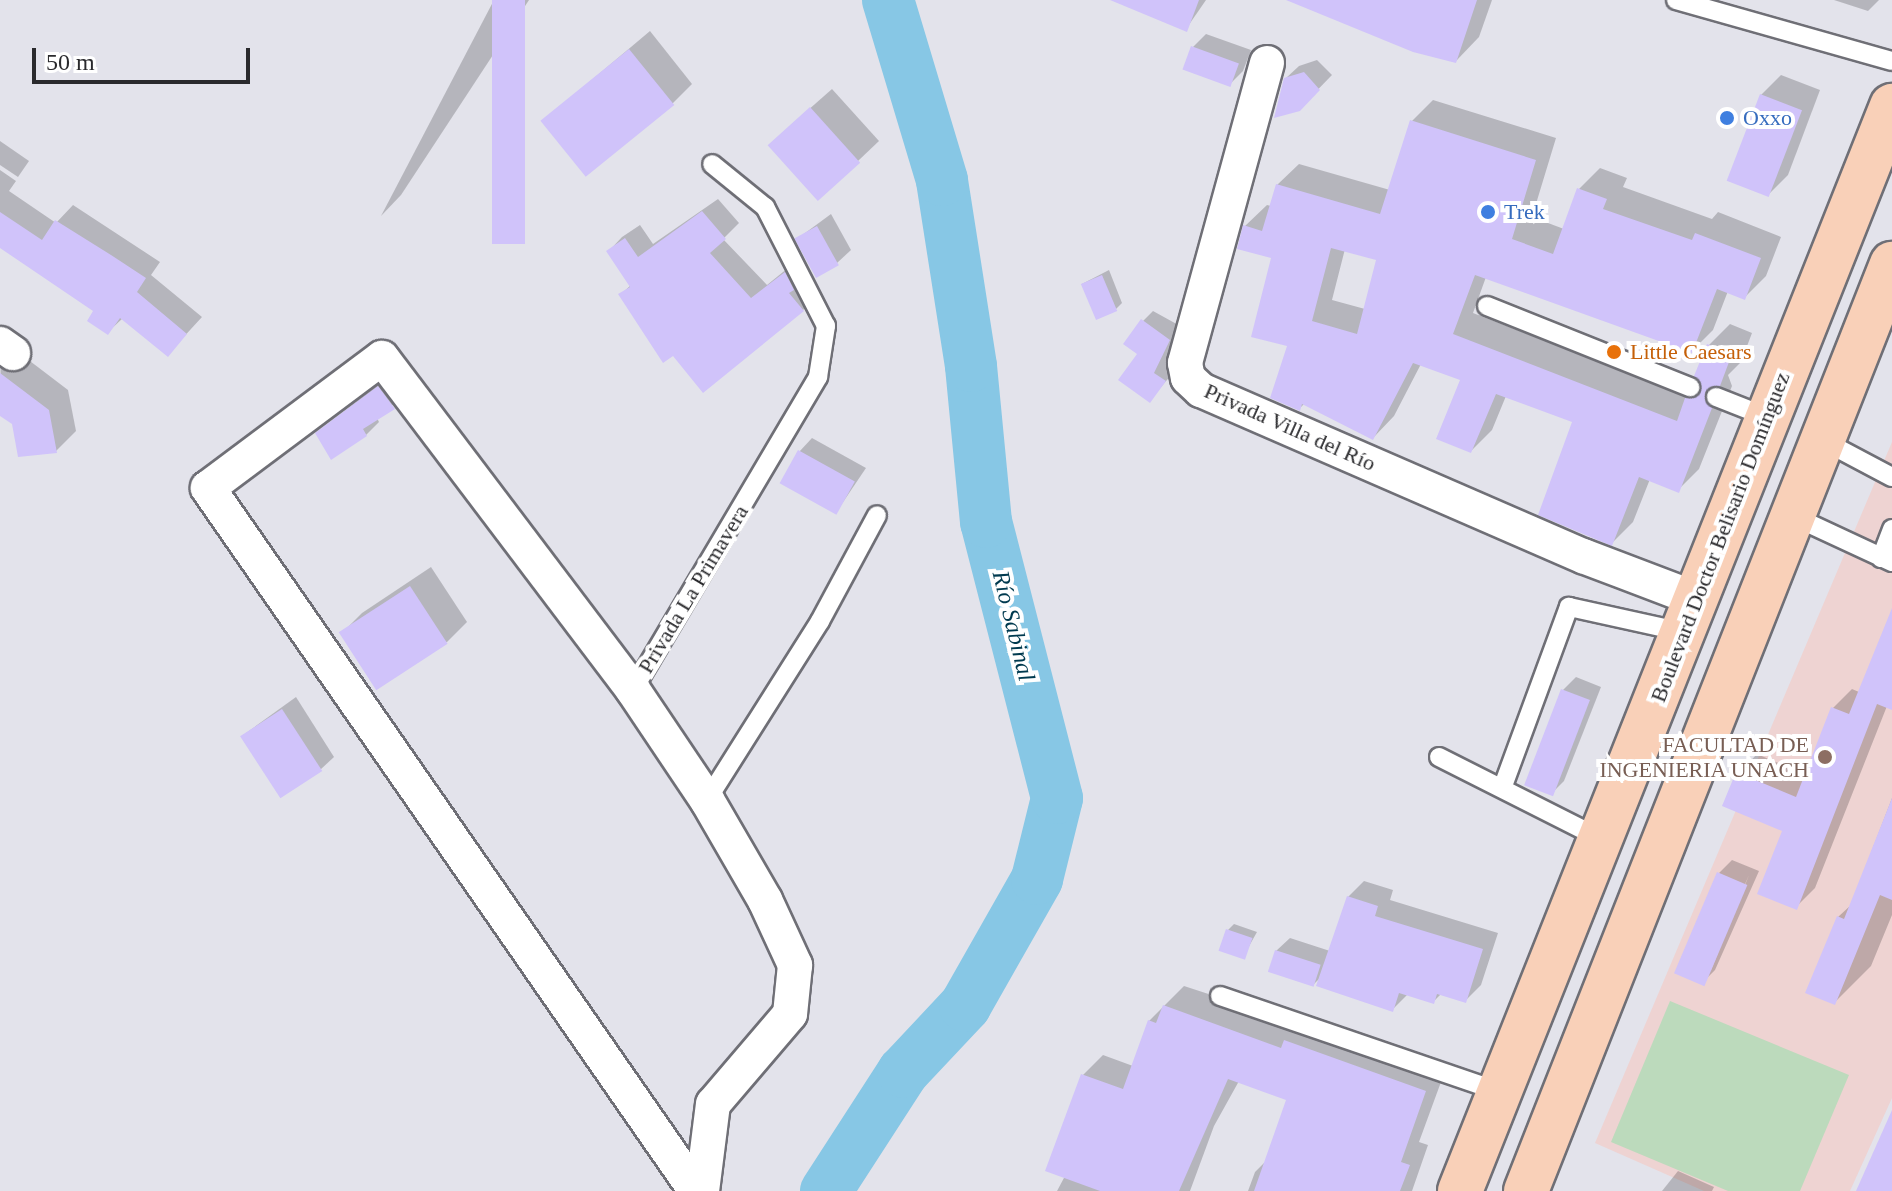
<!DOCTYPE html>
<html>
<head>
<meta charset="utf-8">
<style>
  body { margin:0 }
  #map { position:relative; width:1892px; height:1191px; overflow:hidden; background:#e3e3eb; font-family:Georgia,serif }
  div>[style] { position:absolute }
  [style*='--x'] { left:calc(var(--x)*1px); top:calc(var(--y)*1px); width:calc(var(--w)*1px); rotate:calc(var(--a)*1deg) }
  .education>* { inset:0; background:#eed3d2 }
  .green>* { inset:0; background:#bcdabc }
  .shadow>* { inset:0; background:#0003 }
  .river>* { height:52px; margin:-26px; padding:0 26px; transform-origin:26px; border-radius:26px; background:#87c7e5 }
  .building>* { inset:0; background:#d0c3fa; transform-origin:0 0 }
  .roads { filter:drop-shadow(2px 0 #6f6f76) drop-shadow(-2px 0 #6f6f76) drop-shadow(0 2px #6f6f76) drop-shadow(0 -2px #6f6f76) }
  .lane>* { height:18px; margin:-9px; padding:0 9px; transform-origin:9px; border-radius:9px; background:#fff }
  .street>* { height:34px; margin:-17px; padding:0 17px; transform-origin:17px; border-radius:17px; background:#fff }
  .primary>* { height:44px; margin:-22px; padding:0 22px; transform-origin:22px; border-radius:22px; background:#f9d0b8 }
  .dots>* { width:22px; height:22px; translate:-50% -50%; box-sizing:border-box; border:4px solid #fff; border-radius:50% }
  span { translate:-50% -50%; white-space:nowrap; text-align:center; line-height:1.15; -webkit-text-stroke:8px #fff; paint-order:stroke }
  .shop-label { font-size:22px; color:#366cbe }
  .left { translate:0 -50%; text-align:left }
  .food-label { font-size:22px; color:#c56008 }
  .street-label { font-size:22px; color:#2a2a2d }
  .education-label { font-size:22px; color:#785e54 }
  .right { translate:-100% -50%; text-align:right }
  .water-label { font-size:24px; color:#003a4f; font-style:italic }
  .scale { position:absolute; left:32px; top:48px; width:218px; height:36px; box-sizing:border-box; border:4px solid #2a2a2d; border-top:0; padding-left:10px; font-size:24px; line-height:28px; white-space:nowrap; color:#2a2a2d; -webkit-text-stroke:6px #fff; paint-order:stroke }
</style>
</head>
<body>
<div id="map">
  <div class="education">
    <div style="clip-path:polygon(1892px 442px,1892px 1098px,1850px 1191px,1704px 1191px,1595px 1143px)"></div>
  </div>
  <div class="green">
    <div style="clip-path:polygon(1670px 1001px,1849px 1075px,1800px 1191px,1728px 1191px,1611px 1142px)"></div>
  </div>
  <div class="shadow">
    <div style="clip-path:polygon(494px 0,529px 0,401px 195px,381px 216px)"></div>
    <div style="clip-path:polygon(1137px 0,1206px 0,1186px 29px)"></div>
    <div style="clip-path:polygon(1299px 0,1492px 0,1479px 37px,1456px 61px)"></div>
    <div style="clip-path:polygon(1834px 0,1879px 0,1868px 11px)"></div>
    <div style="clip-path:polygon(650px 31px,692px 84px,672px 104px,543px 121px)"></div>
    <div style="clip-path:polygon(1206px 34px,1251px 50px,1243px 71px,1230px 84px,1193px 47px)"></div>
    <div style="clip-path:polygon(1317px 60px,1332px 75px,1299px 109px,1285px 79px,1299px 66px)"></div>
    <div style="clip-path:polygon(1781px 75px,1820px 90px,1788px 175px,1768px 195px,1761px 95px)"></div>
    <div style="clip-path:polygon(832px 89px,879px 141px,818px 199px,790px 126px)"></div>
    <div style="clip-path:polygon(evenodd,1433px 100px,1556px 138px,1532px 217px,1564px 229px,1579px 189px,1600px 168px,1627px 178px,1623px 187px,1712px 219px,1718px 212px,1781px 237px,1766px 276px,1744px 298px,1728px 291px,1713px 330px,1692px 351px,1486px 277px,1473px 313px,1690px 397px,1701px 385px,1708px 346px,1730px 324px,1752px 333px,1741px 362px,1728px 375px,1732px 386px,1699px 469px,1678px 490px,1650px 479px,1633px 522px,1612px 543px,1575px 421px,1506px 396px,1492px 430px,1471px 451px,1462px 379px,1421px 364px,1394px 416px,1373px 438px,1305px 403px,1299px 409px,1274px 257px,1245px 226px,1267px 205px,1271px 206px,1277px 185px,1299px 164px,1390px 190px,1412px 121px,1433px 100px,1345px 249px,1378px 259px,1365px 309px,1332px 300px,1345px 249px)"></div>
    <div style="clip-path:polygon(0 141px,29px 161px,18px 177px,0 165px)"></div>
    <div style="clip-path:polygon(0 170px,16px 181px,9px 191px,56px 223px,73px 205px,160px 262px,151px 275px,202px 317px,168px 354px,123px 318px,108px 332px,96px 310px,0 246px)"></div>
    <div style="clip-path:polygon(718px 199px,739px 223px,723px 239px,767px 285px,799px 259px,817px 296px,803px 310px,620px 295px,631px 285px,608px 252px,622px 237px,640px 225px,653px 244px)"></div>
    <div style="clip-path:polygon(831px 214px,851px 250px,837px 263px,797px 239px)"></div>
    <div style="clip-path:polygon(1109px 270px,1122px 303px,1116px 309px,1082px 284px)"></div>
    <div style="clip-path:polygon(1153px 311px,1182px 327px,1166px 359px,1178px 367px,1150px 400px,1139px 325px)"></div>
    <div style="clip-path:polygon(1px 339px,68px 390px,76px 431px,56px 451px,0 413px)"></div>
    <div style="clip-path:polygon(392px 374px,406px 394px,377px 418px,379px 422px,366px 435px,317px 433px)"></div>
    <div style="clip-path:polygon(812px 438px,866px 468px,837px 511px,799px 452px)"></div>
    <div style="clip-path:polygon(431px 567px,467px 622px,447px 642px,342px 633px,362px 613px)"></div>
    <div style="clip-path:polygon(1892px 610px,1892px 708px,1887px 706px,1815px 888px,1796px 907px,1785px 830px,1738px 774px,1757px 754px,1807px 775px,1833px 708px,1852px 689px,1859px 692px)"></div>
    <div style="clip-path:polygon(1576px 677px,1601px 687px,1564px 781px,1551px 794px,1563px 690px)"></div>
    <div style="clip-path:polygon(296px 697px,334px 757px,320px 770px,242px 736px)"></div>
    <div style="clip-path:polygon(1892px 798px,1892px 915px,1871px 966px,1834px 1003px,1838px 917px,1851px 905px)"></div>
    <div style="clip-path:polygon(evenodd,1732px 860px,1759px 871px,1715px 970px,1702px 983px,1676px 972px,1719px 873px,1732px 860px,1749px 875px,1711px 970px,1707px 970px,1749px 875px)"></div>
    <div style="clip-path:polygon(1364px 881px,1393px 890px,1390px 900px,1498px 933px,1481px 985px,1465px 1001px,1442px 993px,1433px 1002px,1408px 994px,1392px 1010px,1321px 977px,1313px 985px,1276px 951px,1290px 938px,1330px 951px,1348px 897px)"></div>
    <div style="clip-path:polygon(1234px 924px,1257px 932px,1243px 957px,1228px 930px)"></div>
    <div style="clip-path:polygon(1184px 986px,1445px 1071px,1419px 1142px,1428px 1145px,1412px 1191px,1248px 1191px,1255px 1172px,1267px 1160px,1289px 1099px,1239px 1081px,1214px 1126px,1190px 1191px,1057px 1191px,1065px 1176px,1083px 1075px,1103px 1055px,1133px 1066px,1149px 1021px)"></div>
    <div style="clip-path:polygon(1678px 1171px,1714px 1187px,1712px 1191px,1662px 1191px)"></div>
  </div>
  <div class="river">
    <div style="--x:826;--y:1191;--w:142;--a:-57.1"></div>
    <div style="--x:903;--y:1072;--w:91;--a:-46.8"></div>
    <div style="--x:965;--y:1006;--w:146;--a:-60.4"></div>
    <div style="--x:1037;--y:879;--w:83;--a:-76.1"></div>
    <div style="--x:1057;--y:798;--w:285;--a:-104.4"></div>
    <div style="--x:986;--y:522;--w:157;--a:-95.5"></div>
    <div style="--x:971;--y:366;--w:188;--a:-98.9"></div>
    <div style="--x:942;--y:180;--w:188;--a:-106.7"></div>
  </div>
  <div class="building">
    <div style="left:492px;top:0;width:33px;height:244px"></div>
    <div style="clip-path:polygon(1110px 0,1199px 0,1187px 32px)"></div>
    <div style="clip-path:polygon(1286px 0,1477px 0,1456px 63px,1413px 52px)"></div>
    <div style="left:1191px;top:46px;width:51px;height:25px;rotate:20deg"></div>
    <div style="left:629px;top:49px;width:72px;height:114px;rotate:51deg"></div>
    <div style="clip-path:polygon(1304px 72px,1320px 90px,1300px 111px,1274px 118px,1284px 78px)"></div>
    <div style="left:1760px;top:94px;width:45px;height:93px;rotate:21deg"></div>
    <div style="left:810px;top:107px;width:75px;height:57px;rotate:48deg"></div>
    <div style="clip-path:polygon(evenodd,1410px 120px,1536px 160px,1512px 239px,1553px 254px,1577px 188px,1607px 199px,1603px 209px,1692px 240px,1695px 233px,1761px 258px,1745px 300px,1717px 289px,1692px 353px,1475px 275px,1453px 334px,1677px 421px,1685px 398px,1701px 391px,1694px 376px,1707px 344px,1732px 354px,1720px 386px,1705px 392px,1712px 408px,1679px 493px,1639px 477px,1612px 546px,1538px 515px,1572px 422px,1496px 394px,1471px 453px,1436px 439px,1460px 380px,1413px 363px,1373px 440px,1302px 404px,1300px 411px,1270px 398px,1287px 346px,1251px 337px,1271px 258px,1237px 249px,1243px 225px,1262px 231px,1276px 184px,1380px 214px,1410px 120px,1331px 248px,1376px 260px,1357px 334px,1312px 321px,1331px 248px)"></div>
    <div style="clip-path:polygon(702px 211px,726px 239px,710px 253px,751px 298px,785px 272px,794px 290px,789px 293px,804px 311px,703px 393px,673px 356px,663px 363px,618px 294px,630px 287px,606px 251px,625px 238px,638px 257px)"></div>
    <div style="clip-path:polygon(0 212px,42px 240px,55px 220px,111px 255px,146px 278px,137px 292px,187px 334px,168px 357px,120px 318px,108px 335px,87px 321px,93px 311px,0 248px)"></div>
    <div style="left:817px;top:226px;width:45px;height:26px;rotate:61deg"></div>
    <div style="left:1102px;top:275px;width:39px;height:23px;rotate:67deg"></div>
    <div style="clip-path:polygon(1141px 319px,1170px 340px,1154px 373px,1166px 381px,1150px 403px,1118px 380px,1137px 354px,1123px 344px)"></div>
    <div style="clip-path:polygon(0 373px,49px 410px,57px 453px,18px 457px,12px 424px,0 416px)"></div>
    <div style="clip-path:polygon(378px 386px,395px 409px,363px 429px,367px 436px,331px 460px,315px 433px)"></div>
    <div style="left:798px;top:450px;width:65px;height:38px;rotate:29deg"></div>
    <div style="left:410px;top:586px;width:69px;height:85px;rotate:57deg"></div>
    <div style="clip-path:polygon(1892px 608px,1892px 710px,1877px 704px,1797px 910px,1757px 894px,1782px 831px,1722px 806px,1736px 772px,1796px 797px,1831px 707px,1849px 714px)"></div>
    <div style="left:1561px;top:689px;width:31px;height:103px;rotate:21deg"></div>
    <div style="left:282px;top:709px;width:74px;height:50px;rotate:57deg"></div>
    <div style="clip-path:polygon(1892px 798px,1892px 900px,1880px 895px,1835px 1005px,1805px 993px,1837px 916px,1844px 919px)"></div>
    <div style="left:1717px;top:872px;width:33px;height:110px;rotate:23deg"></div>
    <div style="clip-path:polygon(1347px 896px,1378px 906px,1375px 916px,1483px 949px,1466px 1003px,1437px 994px,1434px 1004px,1399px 993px,1393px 1012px,1316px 986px)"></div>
    <div style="left:1226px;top:929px;width:28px;height:23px;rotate:19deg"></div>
    <div style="left:1275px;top:950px;width:48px;height:23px;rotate:18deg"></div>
    <div style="clip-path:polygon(1163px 1005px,1281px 1048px,1284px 1040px,1426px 1091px,1401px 1162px,1410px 1165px,1400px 1191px,1254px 1191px,1286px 1100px,1228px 1079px,1179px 1191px,1100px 1191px,1045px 1171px,1081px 1074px,1123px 1089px,1148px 1020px,1156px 1023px)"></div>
    <div style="clip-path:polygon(1892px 1110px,1892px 1191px,1856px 1191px)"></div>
  </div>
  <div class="roads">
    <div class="lane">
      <div style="--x:1676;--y:0;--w:224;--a:15.8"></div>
      <div style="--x:1487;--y:306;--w:219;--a:21.8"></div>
      <div style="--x:1716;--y:397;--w:55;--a:21.4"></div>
      <div style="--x:1822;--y:440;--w:79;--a:27.9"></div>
      <div style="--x:1795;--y:517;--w:107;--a:24.9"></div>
      <div style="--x:1881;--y:558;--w:31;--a:-69"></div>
      <div style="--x:633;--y:690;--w:364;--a:-59.4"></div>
      <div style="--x:818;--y:377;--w:52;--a:-81.1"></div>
      <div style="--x:826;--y:326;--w:134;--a:-117.1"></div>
      <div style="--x:765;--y:207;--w:68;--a:-140.9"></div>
      <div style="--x:1439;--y:757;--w:182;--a:26.8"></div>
      <div style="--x:1503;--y:786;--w:191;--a:-69.8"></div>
      <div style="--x:1569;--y:607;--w:117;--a:12.4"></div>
      <div style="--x:707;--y:800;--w:212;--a:-57.7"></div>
      <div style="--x:820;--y:621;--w:120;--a:-61.7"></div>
      <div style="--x:1220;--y:996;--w:296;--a:18.9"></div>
    </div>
    <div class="street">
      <div style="--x:1267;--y:63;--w:311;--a:105.3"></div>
      <div style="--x:1185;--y:363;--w:15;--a:79"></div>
      <div style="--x:1188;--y:378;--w:18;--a:43"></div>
      <div style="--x:1201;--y:390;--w:417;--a:23.5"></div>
      <div style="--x:1583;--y:556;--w:121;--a:20.8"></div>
      <div style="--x:0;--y:344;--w:16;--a:35"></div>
      <div style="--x:696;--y:1191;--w:856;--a:-124.77"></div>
      <div style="--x:208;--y:488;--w:217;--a:-36.8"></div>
      <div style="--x:382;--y:358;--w:416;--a:52.9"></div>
      <div style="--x:633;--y:690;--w:133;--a:56.1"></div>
      <div style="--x:707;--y:800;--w:116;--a:59.9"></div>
      <div style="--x:765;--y:900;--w:72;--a:65.2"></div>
      <div style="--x:795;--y:965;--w:49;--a:95.8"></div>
      <div style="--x:790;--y:1014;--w:118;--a:130.5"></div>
      <div style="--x:713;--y:1104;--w:88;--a:97.2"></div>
    </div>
    <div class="primary">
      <div style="--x:1460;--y:1191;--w:1168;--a:-68.29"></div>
      <div style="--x:1526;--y:1191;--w:997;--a:-68.45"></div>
    </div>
  </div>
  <div class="dots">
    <div style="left:1727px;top:118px;background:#3f7fe0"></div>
    <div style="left:1488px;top:212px;background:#3f7fe0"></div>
    <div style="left:1614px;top:352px;background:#e8710a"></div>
    <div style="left:1825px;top:757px;background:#8d6e63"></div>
  </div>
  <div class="shop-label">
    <span class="left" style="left:1743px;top:118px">Oxxo</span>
    <span class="left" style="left:1504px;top:212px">Trek</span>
  </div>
  <div class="food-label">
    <span class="left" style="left:1630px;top:352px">Little Caesars</span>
  </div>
  <div class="street-label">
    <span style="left:1290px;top:427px;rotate:24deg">Privada Villa del Río</span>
    <span style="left:1720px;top:537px;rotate:-69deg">Boulevard Doctor Belisario Domínguez</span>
    <span style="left:693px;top:589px;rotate:-59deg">Privada La Primavera</span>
  </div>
  <div class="education-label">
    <span class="right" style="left:1809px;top:757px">FACULTAD DE<br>INGENIERIA UNACH</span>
  </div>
  <div class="water-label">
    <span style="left:1013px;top:626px;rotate:76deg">Río Sabinal</span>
  </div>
  <div class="scale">50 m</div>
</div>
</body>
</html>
